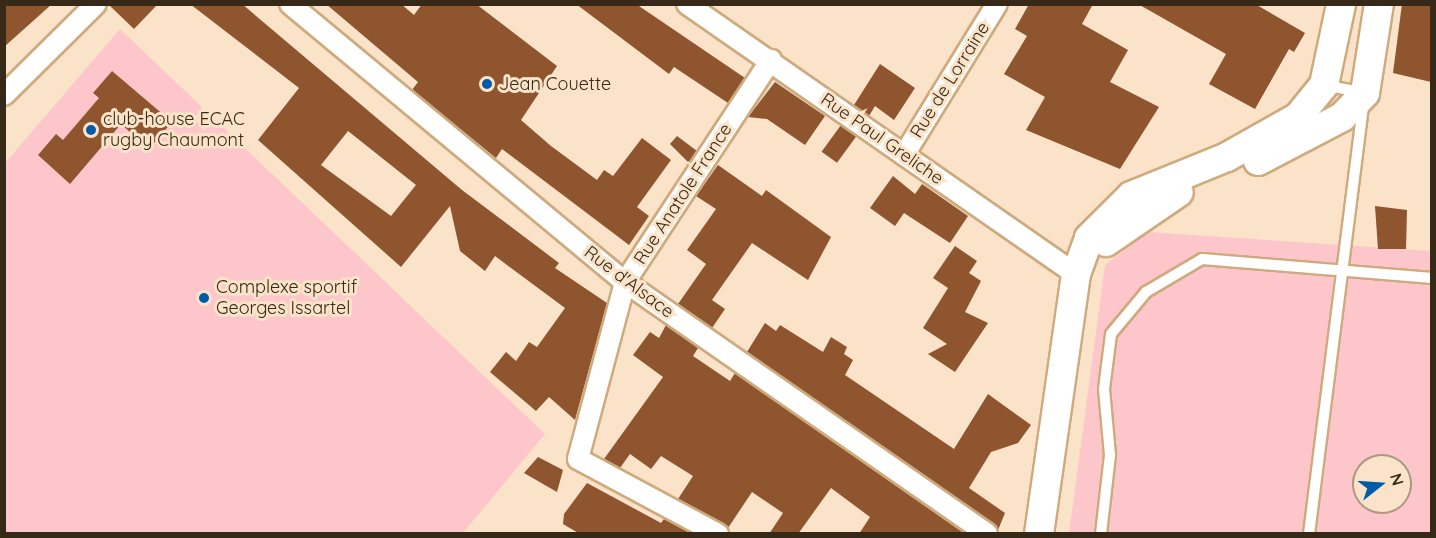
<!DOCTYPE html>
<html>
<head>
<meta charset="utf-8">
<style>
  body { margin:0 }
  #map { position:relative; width:1436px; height:538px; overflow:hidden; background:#fae3c8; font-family:Quicksand,sans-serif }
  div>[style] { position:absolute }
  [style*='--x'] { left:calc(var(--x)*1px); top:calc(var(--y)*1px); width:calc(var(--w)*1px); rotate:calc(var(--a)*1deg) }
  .green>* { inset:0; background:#fdc6cb }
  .building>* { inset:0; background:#8e552f; transform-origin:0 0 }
  .roads { filter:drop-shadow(2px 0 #ceaa7e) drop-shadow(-2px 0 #ceaa7e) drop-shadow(0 2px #ceaa7e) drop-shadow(0 -2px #ceaa7e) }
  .lane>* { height:10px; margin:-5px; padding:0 5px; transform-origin:5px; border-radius:5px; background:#fff }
  .street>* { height:20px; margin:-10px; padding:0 10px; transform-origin:10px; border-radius:10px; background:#fff }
  .secondary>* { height:28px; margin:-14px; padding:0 14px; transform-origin:14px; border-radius:14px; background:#fff }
  .dots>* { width:16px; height:16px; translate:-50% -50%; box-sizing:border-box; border:3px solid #fae3c8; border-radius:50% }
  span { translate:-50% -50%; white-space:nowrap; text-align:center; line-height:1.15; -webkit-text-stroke:6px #fae3c8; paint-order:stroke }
  .street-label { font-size:18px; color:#372917 }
  .poi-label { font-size:18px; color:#372917 }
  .left { translate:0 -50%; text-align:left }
  .frame { position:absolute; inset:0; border:6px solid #372917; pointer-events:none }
  .north { position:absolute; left:1352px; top:454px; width:60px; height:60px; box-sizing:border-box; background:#fae3c8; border:2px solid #ac9981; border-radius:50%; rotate:73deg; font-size:16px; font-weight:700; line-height:24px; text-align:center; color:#372917 }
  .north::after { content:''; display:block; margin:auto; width:21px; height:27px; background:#005ba8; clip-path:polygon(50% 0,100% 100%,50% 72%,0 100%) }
</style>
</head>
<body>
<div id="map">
  <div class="green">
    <div style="clip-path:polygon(120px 29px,545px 434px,463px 533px,5px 534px,5px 163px)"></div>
    <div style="clip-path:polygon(evenodd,1148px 232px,1431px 251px,1431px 533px,1069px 534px,1105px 265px,1148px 232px,1364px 466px,1400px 466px,1400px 502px,1364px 502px,1364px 466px)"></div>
  </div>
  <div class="building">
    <div style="clip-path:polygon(4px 4px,52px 4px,4px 47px)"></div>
    <div style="clip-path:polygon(108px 4px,158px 4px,134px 29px)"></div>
    <div style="clip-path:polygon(evenodd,190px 4px,242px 4px,462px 190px,559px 263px,555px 268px,607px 303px,575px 420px,549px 397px,536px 411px,490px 372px,506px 352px,516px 361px,529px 342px,537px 347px,565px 308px,495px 256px,485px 271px,460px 251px,450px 206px,401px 267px,258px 140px,299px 88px,190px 4px,348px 131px,416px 185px,391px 216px,321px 165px,348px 131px)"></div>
    <div style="clip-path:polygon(326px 4px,401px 4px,414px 15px,422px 4px,476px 4px,557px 66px,521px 120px,551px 146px,597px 180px,604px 170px,613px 176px,642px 138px,671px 160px,637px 207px,649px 216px,629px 245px,502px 149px,496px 158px,412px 90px,418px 82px)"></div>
    <div style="clip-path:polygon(576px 4px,636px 4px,745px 78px,728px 103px,674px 67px,669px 74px)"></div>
    <div style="clip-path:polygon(1029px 4px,1093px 4px,1082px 24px,1128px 50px,1110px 82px,1159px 107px,1120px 169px,1026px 130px,1045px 97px,1004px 74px,1027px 36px,1015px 29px)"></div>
    <div style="clip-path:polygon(1138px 4px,1255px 4px,1305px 33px,1294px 52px,1289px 49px,1255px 109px,1209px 84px,1226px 54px)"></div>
    <div style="clip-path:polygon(1402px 4px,1431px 4px,1431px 82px,1393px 73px)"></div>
    <div style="clip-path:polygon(880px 64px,915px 88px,894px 120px,875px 106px,869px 116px,854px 105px)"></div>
    <div style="clip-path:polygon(112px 71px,172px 122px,149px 149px,121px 124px,70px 184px,38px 155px,56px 134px,63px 140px,99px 98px,93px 93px)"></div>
    <div style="clip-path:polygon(775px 82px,825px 116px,805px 145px,767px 119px,748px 117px)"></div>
    <div style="left:841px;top:125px;width:19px;height:33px;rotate:36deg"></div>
    <div style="clip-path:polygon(677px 136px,697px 151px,689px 163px,670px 144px)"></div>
    <div style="clip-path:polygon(718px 165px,762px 196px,766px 190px,831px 237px,808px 280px,752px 243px,712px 300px,725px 309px,712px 328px,678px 304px,706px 264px,687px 250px,716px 209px,696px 196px)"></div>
    <div style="clip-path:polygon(893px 176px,915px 194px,922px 184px,968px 216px,950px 243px,904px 213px,895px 226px,870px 208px)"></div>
    <div style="clip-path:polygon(1375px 206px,1407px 210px,1406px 249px,1378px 249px)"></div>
    <div style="clip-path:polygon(955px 246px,977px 261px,969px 273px,981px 281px,965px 312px,988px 323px,955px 372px,928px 354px,947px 344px,923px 328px,948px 288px,933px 278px)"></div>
    <div style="clip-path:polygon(765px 323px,776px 331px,780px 325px,823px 352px,831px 337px,847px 347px,844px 354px,853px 360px,845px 375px,954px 449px,988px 394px,1031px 425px,1018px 443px,991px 452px,969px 488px,1005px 513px,998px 530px,747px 352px)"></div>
    <div style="clip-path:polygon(666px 325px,698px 348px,693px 356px,730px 381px,735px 373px,965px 534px,859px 534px,870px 517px,831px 488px,798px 534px,769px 534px,783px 513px,752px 492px,728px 528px,678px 499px,693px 476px,661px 456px,651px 469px,630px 454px,620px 468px,604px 459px,663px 377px,633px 355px,650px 332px,659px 338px)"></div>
    <div style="clip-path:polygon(538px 457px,563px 470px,557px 492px,524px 473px)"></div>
    <div style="clip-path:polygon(587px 483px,661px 523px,664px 519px,692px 534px,580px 534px,563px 524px,564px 514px)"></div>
  </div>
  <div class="roads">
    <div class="lane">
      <div style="--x:1101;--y:534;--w:80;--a:-83.5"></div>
      <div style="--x:1110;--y:455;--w:66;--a:-95.2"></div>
      <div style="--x:1104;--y:389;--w:55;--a:-82.7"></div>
      <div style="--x:1111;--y:334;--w:55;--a:-50.2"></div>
      <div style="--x:1146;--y:292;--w:65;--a:-30.5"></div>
      <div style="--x:1202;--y:259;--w:231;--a:4.7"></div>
      <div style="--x:1309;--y:534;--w:445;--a:-82.8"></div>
      <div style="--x:1365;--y:93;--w:42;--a:-169"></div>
    </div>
    <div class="street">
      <div style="--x:290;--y:4;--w:435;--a:39.7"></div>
      <div style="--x:625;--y:282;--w:441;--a:34.8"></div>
      <div style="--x:687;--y:4;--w:474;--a:34.8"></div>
      <div style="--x:4;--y:95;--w:129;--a:-44.7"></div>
      <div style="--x:904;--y:155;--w:177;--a:-58.4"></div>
      <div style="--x:718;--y:534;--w:159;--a:-151.8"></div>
      <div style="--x:578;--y:459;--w:183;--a:-75.1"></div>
      <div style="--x:625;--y:282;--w:266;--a:-56.7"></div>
    </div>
    <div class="secondary">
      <div style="--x:1258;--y:161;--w:95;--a:-27.6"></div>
      <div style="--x:1342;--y:117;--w:33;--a:-46"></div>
      <div style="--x:1365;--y:93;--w:90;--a:-81.1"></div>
      <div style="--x:1106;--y:242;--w:88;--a:-34.4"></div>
      <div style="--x:1039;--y:534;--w:263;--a:-81.9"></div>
      <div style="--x:1076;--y:274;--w:38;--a:-70"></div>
      <div style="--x:1089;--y:238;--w:59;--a:-45"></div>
      <div style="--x:1131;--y:196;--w:104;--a:-22.1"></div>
      <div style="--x:1227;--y:157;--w:81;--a:-29.4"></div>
      <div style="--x:1298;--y:117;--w:41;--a:-50.9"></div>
      <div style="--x:1324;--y:85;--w:83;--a:-78.1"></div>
    </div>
  </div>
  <div class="dots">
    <div style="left:487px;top:84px;background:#005ba8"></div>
    <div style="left:91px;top:130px;background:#005ba8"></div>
    <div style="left:204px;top:298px;background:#005ba8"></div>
  </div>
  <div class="street-label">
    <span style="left:950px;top:80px;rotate:-58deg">Rue de Lorraine</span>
    <span style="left:882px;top:139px;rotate:35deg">Rue Paul Greliche</span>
    <span style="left:683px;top:194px;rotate:-57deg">Rue Anatole France</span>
    <span style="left:629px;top:282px;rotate:37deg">Rue d'Alsace</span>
  </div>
  <div class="poi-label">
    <span class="left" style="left:499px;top:84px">Jean Couette</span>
    <span class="left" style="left:103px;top:130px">club-house ECAC<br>rugby Chaumont</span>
    <span class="left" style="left:216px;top:298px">Complexe sportif<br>Georges Issartel</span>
  </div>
  <div class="frame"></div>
  <div class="north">N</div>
</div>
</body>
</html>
